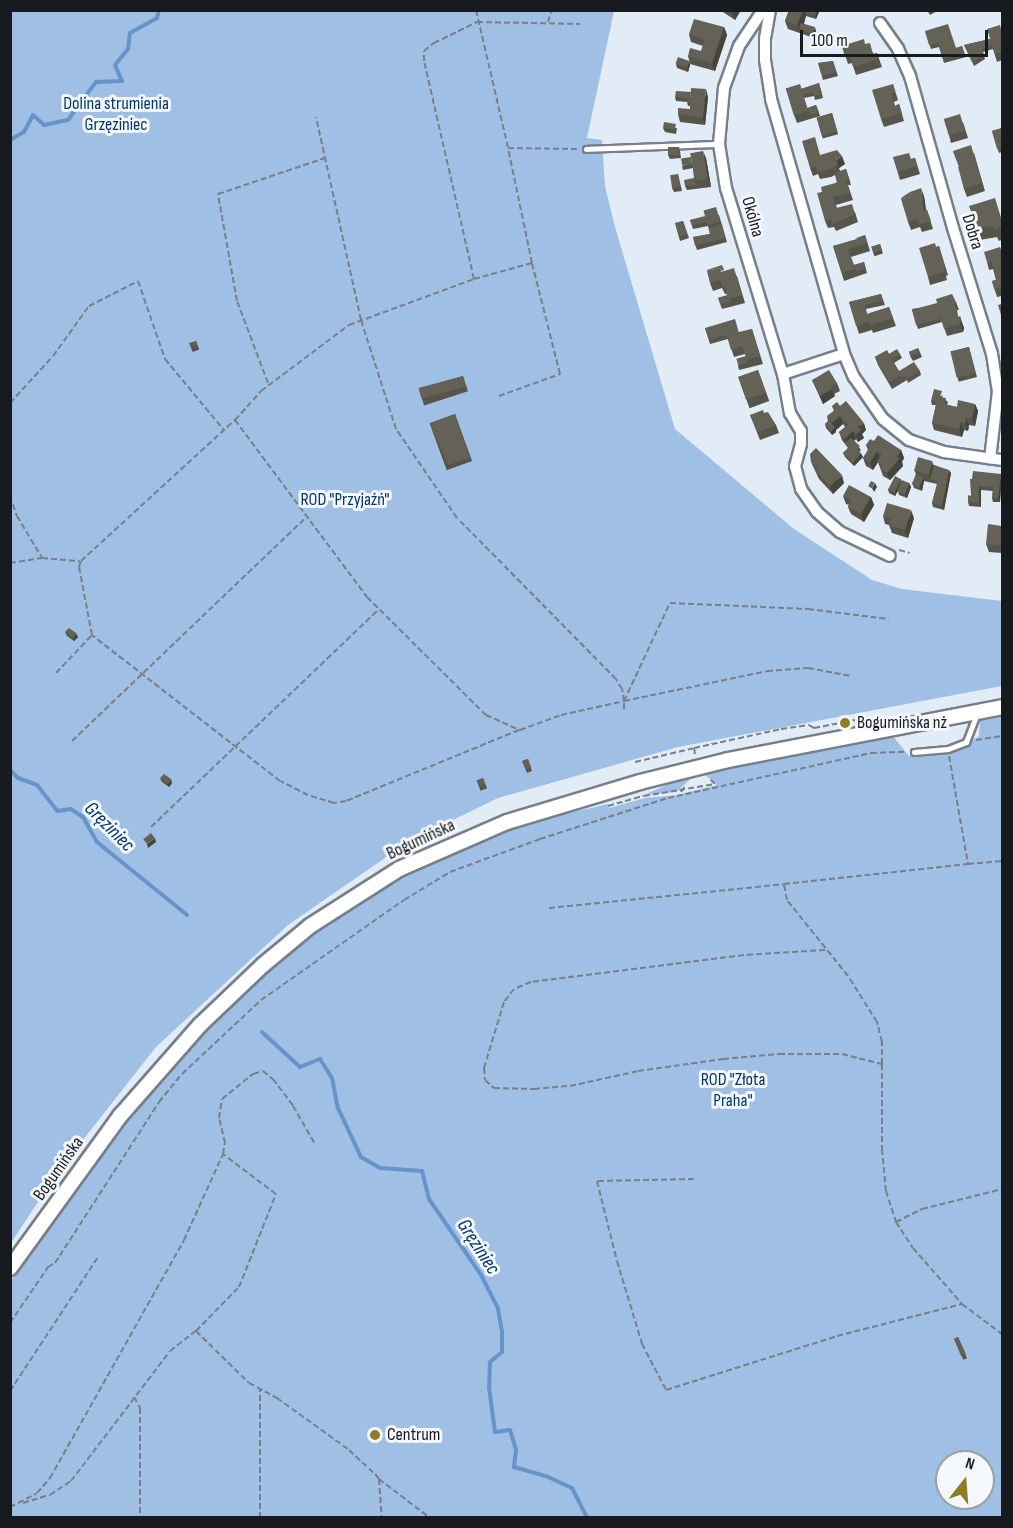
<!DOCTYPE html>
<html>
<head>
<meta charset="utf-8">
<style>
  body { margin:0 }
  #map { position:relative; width:1013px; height:1528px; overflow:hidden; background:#e2ecf7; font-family:"Sofia Sans Condensed",sans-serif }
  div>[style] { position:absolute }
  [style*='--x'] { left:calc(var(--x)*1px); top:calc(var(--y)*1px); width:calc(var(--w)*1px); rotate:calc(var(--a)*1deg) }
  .green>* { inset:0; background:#9fbfe4 }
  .stream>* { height:4px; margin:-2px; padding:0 2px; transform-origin:2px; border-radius:2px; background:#6694ca }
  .path>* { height:2px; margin-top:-1px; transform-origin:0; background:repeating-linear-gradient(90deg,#787f86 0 6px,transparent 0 9px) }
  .roads { filter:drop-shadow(2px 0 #777f89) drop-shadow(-2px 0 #777f89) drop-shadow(0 2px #777f89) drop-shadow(0 -2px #777f89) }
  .service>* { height:5px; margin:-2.5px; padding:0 2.5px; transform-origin:2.5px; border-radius:2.5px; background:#fff }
  .minor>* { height:10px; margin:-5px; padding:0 5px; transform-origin:5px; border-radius:5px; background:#fff }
  .tertiary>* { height:14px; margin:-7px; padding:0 7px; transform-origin:7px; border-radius:7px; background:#fff }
  .wall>* { inset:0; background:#56544b; transform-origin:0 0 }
  .shaded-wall>* { inset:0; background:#46453d }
  .building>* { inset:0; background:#646257; transform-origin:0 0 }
  .dots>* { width:16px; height:16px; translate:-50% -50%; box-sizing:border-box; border:3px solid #f4f8fd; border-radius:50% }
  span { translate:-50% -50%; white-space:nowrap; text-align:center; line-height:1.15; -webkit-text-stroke:6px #f4f8fd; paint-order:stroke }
  .park-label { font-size:18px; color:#023668 }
  .street-label { font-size:18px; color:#171a1e }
  .poi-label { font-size:18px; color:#171a1e }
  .left { translate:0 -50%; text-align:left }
  .water-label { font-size:20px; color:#013567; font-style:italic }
  .frame { position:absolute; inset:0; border:12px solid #171a1e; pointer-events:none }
  .north { position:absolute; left:935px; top:1450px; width:60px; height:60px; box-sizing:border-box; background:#f4f8fd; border:2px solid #9c9fa4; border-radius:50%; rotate:17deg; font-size:16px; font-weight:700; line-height:24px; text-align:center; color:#171a1e }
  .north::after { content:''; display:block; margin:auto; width:21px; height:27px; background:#8b7e24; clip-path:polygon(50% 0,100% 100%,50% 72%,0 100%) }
  .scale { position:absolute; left:800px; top:30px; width:188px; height:27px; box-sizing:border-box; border:3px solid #171a1e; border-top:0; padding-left:8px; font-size:18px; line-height:21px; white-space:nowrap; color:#171a1e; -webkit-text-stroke:4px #f4f8fd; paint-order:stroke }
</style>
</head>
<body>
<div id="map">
  <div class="green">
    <div style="clip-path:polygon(10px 11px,614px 11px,587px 138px,602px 140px,605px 186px,615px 227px,675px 429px,794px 529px,872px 580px,902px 589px,1002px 601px,1002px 686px,678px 747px,498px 798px,408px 842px,288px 925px,156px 1047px,57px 1173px,11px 1243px)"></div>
    <div style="clip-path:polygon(evenodd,1002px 715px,1002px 1517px,11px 1518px,11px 1281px,126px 1119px,199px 1034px,287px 953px,341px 912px,403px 875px,518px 825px,608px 804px,609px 808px,645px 798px,677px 795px,717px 785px,703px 773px,892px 735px,909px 756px,936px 755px,963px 747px,979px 736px,980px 719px,1002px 715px,947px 1462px,983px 1462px,983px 1498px,947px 1498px,947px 1462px)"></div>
    <div style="clip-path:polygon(695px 775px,676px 792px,644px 795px,682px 778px)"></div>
  </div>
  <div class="stream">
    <div style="--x:10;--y:140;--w:16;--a:-30"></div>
    <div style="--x:24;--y:132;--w:19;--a:-62"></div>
    <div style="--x:33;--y:115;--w:15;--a:42"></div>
    <div style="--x:44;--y:125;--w:25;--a:-12"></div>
    <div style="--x:68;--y:120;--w:47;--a:-53.6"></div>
    <div style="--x:96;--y:82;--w:26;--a:-2"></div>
    <div style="--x:122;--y:81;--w:17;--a:-114"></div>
    <div style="--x:115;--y:65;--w:21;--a:-51"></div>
    <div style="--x:128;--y:49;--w:16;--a:-83"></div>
    <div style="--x:130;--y:33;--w:31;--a:-29"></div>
    <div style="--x:157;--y:18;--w:8;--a:-76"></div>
    <div style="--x:10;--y:770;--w:11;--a:45"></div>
    <div style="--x:18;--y:778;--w:20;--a:20"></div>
    <div style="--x:37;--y:785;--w:33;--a:52"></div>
    <div style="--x:57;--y:811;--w:14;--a:-8"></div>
    <div style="--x:71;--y:809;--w:14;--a:34"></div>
    <div style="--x:83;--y:817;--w:29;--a:61"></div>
    <div style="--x:97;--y:842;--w:116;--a:39"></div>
    <div style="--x:262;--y:1032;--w:52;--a:42.6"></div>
    <div style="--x:300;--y:1067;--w:22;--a:-22"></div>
    <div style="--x:320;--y:1059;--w:22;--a:58"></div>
    <div style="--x:332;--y:1078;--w:31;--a:79"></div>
    <div style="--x:338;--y:1108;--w:54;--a:64.9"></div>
    <div style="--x:361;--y:1157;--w:22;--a:30"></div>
    <div style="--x:380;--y:1168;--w:42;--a:4.1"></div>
    <div style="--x:422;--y:1171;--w:29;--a:76"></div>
    <div style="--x:429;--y:1199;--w:92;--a:55.6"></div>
    <div style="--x:481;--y:1275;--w:38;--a:63"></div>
    <div style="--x:498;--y:1309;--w:22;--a:80"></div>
    <div style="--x:502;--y:1331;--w:21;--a:90"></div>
    <div style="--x:502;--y:1352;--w:16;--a:140"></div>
    <div style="--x:490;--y:1362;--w:25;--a:92"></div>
    <div style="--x:489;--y:1387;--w:45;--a:82.4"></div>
    <div style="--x:495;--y:1432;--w:15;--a:-8"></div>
    <div style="--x:510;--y:1430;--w:21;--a:73"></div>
    <div style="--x:516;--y:1450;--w:17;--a:97"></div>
    <div style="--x:514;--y:1467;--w:33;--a:16"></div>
    <div style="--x:546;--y:1476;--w:29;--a:25"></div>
    <div style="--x:572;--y:1488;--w:34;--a:63"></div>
  </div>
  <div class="path">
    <div style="--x:476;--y:10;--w:142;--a:76.9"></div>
    <div style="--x:548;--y:22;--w:13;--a:-72"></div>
    <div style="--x:474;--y:279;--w:224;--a:-102.9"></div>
    <div style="--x:424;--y:61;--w:10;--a:-90"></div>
    <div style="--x:424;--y:51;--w:13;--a:-39"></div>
    <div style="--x:434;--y:43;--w:48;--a:-26"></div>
    <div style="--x:477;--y:22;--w:103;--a:1.1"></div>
    <div style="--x:268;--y:383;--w:88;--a:-110.7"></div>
    <div style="--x:237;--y:301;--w:109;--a:-100.1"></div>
    <div style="--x:218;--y:194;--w:113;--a:-18.6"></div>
    <div style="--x:499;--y:396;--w:65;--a:-19.8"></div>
    <div style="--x:560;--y:374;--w:114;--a:-104.2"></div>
    <div style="--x:532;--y:263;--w:117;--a:-101.8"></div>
    <div style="--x:508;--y:148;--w:69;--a:0.8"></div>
    <div style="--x:10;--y:403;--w:64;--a:-47.5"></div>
    <div style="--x:53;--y:356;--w:62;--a:-54.2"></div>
    <div style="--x:89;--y:306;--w:55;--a:-27"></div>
    <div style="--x:138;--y:281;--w:83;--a:70.9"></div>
    <div style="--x:165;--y:359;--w:92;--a:50.3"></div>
    <div style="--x:235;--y:420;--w:221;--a:53.3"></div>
    <div style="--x:367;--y:597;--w:168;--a:44.8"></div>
    <div style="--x:486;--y:715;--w:37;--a:24"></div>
    <div style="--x:520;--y:730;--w:44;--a:-20.1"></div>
    <div style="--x:561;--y:715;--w:65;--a:-12.5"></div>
    <div style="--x:624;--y:701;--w:12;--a:-99"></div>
    <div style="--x:622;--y:689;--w:12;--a:-121"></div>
    <div style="--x:616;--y:679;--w:226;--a:-134.6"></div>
    <div style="--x:457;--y:518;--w:108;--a:-124.4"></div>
    <div style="--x:396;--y:429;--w:114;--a:-107.8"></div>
    <div style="--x:361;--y:320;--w:208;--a:-102.5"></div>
    <div style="--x:10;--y:496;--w:21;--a:71"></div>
    <div style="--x:17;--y:516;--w:49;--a:59.2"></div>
    <div style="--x:42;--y:558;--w:38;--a:5"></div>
    <div style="--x:899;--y:550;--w:11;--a:15"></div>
    <div style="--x:10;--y:563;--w:32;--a:-9"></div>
    <div style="--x:56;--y:673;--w:52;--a:-46.5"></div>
    <div style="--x:624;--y:701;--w:146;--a:-11.8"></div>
    <div style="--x:767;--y:671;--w:41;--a:-4.2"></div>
    <div style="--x:808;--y:668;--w:44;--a:10.5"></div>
    <div style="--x:624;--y:709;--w:8;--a:-90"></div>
    <div style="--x:624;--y:701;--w:108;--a:-64.9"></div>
    <div style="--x:670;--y:603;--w:138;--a:2.5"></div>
    <div style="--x:808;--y:609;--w:81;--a:7.1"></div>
    <div style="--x:519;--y:730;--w:187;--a:157.7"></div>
    <div style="--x:346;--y:801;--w:12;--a:171"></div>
    <div style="--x:334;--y:803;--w:27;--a:-163"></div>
    <div style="--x:308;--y:795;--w:31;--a:-153"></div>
    <div style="--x:280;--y:781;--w:238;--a:-142.2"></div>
    <div style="--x:92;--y:635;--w:69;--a:-100.8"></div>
    <div style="--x:79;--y:567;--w:6;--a:-72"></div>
    <div style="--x:81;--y:561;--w:209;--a:-42.5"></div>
    <div style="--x:235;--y:420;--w:39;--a:-48"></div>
    <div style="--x:261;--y:391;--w:110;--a:-36.9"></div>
    <div style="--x:349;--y:325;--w:133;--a:-20.2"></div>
    <div style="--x:474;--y:279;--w:60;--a:-15.4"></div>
    <div style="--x:976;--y:740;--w:26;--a:-9"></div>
    <div style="--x:72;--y:741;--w:324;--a:-43.7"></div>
    <div style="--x:694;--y:748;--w:89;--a:-12.3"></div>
    <div style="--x:781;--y:729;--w:28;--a:-8"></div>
    <div style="--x:809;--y:725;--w:6;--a:31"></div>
    <div style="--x:814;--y:728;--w:42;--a:-11"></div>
    <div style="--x:949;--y:756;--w:110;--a:80"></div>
    <div style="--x:968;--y:864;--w:34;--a:-5"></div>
    <div style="--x:635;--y:762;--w:61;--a:-13.3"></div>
    <div style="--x:694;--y:748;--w:6;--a:81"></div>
    <div style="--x:681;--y:792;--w:9;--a:-54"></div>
    <div style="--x:608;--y:806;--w:37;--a:-16"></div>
    <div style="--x:644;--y:796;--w:72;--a:-9.6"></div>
    <div style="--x:715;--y:784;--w:8;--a:-135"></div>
    <div style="--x:151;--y:827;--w:314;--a:-43.7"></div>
    <div style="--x:549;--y:908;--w:236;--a:-5.8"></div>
    <div style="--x:825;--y:950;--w:81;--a:176.5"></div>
    <div style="--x:744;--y:955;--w:215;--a:172.8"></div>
    <div style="--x:531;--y:982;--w:18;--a:158"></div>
    <div style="--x:514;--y:989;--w:16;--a:128"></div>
    <div style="--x:504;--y:1002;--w:69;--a:106.9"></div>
    <div style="--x:484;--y:1068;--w:12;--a:85"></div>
    <div style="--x:485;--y:1080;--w:12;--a:42"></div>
    <div style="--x:494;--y:1088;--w:40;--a:1.4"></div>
    <div style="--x:534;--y:1089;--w:36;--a:-5"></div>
    <div style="--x:570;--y:1086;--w:70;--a:-12.4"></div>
    <div style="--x:638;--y:1071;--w:86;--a:-8"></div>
    <div style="--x:723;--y:1059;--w:56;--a:-5.1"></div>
    <div style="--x:779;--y:1054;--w:63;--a:0"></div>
    <div style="--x:842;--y:1054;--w:41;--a:14"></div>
    <div style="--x:882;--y:1064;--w:85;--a:90"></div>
    <div style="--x:882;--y:1149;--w:42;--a:84.6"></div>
    <div style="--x:886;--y:1191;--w:33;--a:72"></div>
    <div style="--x:896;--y:1222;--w:31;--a:57"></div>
    <div style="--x:913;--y:1248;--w:74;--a:48.8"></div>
    <div style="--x:962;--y:1304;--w:50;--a:36.9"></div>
    <div style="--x:1002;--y:975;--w:15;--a:90"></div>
    <div style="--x:882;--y:1064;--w:22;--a:-90"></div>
    <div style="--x:882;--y:1042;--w:21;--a:-104"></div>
    <div style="--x:877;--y:1022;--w:54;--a:-122.2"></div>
    <div style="--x:848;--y:976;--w:97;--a:-128.8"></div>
    <div style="--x:787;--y:900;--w:16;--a:-101"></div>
    <div style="--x:784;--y:884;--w:185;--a:-6.2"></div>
    <div style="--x:694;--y:1179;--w:97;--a:178.8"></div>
    <div style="--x:597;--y:1181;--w:82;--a:76"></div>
    <div style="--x:617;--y:1261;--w:87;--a:73.2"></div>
    <div style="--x:642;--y:1344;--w:52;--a:62.4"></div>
    <div style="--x:666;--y:1390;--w:179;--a:-17.5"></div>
    <div style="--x:837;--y:1336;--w:129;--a:-14.4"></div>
    <div style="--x:896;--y:1222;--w:29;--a:-27"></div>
    <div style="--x:922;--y:1209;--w:82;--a:-14"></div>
    <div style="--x:10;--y:1323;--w:68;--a:-55.8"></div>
    <div style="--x:48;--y:1267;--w:8;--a:-30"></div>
    <div style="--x:55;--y:1263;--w:192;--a:-57.1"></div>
    <div style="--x:159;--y:1102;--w:36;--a:-51"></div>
    <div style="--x:182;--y:1074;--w:108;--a:-43.1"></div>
    <div style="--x:261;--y:1000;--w:174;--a:-35"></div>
    <div style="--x:404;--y:900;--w:54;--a:-31.3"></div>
    <div style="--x:450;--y:872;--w:96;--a:-20.1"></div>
    <div style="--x:540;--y:839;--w:134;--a:-17.8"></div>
    <div style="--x:668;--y:798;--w:208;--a:-12.5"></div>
    <div style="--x:871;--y:753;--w:34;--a:-2"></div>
    <div style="--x:196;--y:1331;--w:74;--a:44.5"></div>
    <div style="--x:249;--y:1383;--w:32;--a:28"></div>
    <div style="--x:277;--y:1398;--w:89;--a:35.8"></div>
    <div style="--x:349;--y:1450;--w:35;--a:43"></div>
    <div style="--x:375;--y:1474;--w:6;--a:51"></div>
    <div style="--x:379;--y:1479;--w:39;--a:86"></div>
    <div style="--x:10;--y:1391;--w:160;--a:-56.7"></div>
    <div style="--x:134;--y:1397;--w:13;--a:61"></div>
    <div style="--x:140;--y:1408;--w:110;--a:90"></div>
    <div style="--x:379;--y:1479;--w:64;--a:37.4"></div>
    <div style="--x:23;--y:1503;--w:28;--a:-17"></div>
    <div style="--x:50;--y:1495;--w:25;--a:-34"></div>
    <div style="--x:71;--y:1481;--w:163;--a:-52.7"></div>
    <div style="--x:170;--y:1351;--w:33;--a:-38"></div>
    <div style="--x:196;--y:1331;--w:62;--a:-45.7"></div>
    <div style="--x:239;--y:1287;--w:100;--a:-68.3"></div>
    <div style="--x:276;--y:1194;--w:66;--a:-143"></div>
    <div style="--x:10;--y:1507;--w:30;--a:-27"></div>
    <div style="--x:37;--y:1493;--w:20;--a:-49"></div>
    <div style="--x:50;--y:1478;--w:273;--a:-60.6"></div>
    <div style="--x:184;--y:1240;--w:94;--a:-65.6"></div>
    <div style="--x:223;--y:1154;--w:11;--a:-80"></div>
    <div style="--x:225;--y:1143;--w:26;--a:-103"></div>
    <div style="--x:219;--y:1118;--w:19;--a:-81"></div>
    <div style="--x:222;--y:1099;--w:40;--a:-39"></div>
    <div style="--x:253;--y:1074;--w:10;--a:-17"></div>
    <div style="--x:263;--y:1071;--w:13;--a:39"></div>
    <div style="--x:273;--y:1079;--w:34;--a:53"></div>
    <div style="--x:293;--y:1106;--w:44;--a:59.9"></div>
    <div style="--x:260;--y:1518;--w:129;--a:-90"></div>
  </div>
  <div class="roads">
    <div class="service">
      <div style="--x:586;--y:149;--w:133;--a:-2.2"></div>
      <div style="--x:914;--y:752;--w:34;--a:-5"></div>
      <div style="--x:948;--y:749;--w:19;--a:-21"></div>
      <div style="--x:966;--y:742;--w:31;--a:-69"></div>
    </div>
    <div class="minor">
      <div style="--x:763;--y:10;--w:43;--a:123.7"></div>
      <div style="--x:739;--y:46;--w:45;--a:109.7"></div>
      <div style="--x:724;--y:88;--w:56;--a:95.1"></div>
      <div style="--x:719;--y:144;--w:45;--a:81"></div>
      <div style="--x:726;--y:188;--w:195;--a:73"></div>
      <div style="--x:783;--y:374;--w:40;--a:80"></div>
      <div style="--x:790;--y:413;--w:21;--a:59"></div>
      <div style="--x:801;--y:431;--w:13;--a:90"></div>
      <div style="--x:801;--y:444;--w:23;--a:105"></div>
      <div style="--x:795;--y:466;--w:24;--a:75"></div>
      <div style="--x:801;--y:489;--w:28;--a:55"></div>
      <div style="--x:817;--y:512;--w:30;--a:41"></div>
      <div style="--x:840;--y:532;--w:55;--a:25.6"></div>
      <div style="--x:770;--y:10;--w:29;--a:100"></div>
      <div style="--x:765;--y:39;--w:21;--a:90"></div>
      <div style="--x:765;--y:60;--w:39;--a:81"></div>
      <div style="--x:771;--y:99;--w:265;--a:74"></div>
      <div style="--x:844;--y:354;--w:25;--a:67"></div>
      <div style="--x:854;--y:377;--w:51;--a:55.4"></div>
      <div style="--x:883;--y:419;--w:33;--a:39"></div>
      <div style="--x:909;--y:440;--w:37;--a:19"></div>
      <div style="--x:944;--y:452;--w:59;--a:7.9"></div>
      <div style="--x:880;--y:23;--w:32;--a:55"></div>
      <div style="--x:898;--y:49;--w:30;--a:66"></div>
      <div style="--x:910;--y:76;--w:158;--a:74.2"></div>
      <div style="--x:953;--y:228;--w:132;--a:72.8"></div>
      <div style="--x:992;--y:354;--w:37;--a:81"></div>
      <div style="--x:998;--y:391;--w:68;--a:96.7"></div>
      <div style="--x:783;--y:374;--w:64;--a:-18.2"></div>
    </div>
    <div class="tertiary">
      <div style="--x:10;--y:1268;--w:188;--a:-54.1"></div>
      <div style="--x:120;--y:1116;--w:121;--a:-48.7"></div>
      <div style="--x:200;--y:1025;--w:87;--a:-43.6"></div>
      <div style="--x:263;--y:965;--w:61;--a:-39.7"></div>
      <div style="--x:310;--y:926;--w:106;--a:-32.6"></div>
      <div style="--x:399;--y:869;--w:118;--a:-23.5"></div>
      <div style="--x:507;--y:822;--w:139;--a:-16.7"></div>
      <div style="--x:640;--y:782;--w:91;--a:-14"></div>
      <div style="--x:728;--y:760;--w:279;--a:-10.9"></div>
    </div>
  </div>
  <div class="wall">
    <div style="clip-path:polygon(720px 10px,741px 10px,735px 20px)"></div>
    <div style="clip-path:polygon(789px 10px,819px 12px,816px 19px,806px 16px,804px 24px,816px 31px,814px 38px,788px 29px,785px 21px)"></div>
    <div style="clip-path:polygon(927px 10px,939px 10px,930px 15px)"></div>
    <div style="clip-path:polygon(724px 27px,727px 35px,715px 71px,690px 64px,688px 56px,701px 51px,703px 46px,691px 42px,689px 34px)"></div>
    <div style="clip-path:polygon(925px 31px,956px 48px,962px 46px,966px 57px,944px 63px,939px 47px,931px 49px)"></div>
    <div style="clip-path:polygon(1002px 32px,1002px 60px,997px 62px,993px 49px,983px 52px,985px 59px,974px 66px,964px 45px,990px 39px)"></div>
    <div style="clip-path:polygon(865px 44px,874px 54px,877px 53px,882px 67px,856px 75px,852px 63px,848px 64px,842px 46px)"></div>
    <div style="clip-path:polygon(689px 61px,690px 65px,688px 72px,677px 68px,676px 64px)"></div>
    <div style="clip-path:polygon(833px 61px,838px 76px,823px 80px,818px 63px)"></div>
    <div style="clip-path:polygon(819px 83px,823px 98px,815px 100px,814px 96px,804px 98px,807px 108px,816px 105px,820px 116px,797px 123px,794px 115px,801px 89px)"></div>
    <div style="clip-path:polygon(893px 84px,898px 100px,894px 102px,895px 106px,899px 104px,904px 121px,884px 127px,881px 119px)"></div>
    <div style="clip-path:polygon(675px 97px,708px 97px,705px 125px,680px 122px,678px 114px,690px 109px,690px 106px,688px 106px,687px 102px,676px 101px)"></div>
    <div style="left:832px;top:113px;width:22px;height:16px;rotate:74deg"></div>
    <div style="clip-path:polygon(963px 122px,968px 138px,951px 143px,949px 135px)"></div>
    <div style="clip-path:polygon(663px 128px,677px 128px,676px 134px,665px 132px)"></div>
    <div style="clip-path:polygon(1002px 128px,1002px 152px,999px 153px,992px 131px)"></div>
    <div style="clip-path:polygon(679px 147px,680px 151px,681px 158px,670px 159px,668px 155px)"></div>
    <div style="clip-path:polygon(953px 151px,974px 153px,985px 191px,967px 197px,964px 189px,959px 167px)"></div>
    <div style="clip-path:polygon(821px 155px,845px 164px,839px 168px,840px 171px,846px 169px,851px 185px,848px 185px,853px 200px,836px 205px,837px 208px,855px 212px,858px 222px,836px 231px,834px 227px,828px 228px,825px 221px,822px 192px,837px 182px,835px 175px,831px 177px,820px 179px,818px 174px,813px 176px,810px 168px)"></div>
    <div style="clip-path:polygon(893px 157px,911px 159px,915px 158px,920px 174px,900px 180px)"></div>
    <div style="clip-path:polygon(706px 158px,711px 187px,687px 190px,685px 186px,694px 178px,693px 168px,683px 170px,682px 166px)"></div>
    <div style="clip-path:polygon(678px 174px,682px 191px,674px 192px,672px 188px)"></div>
    <div style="clip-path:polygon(924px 196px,926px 210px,927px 210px,933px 229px,922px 232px,920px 227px,911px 230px,908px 222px)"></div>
    <div style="clip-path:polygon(969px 206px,1002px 219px,1002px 240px,999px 241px,997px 237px,980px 240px,976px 228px,975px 221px)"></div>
    <div style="clip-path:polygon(719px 215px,727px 242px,697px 250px,693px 237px,710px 234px,708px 226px,693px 229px,690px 220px)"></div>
    <div style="clip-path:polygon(683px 221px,689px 238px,680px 241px,675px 223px)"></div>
    <div style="clip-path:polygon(865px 235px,870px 251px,851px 257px,854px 265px,864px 262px,867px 273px,844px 281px,833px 246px,857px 239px)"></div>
    <div style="left:880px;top:244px;width:10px;height:9px;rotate:73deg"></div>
    <div style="clip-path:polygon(939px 246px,948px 275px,946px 276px,947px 280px,930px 285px,928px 277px,936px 247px)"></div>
    <div style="clip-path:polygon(1002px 251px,1002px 296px,997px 297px,992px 281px,996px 280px,993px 269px,989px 270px,987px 262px)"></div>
    <div style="clip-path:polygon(724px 271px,737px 276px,745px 303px,722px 309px,718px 298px,728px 295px,727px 294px,725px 294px,722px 288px,713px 291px,710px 283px)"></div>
    <div style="clip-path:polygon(881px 294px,885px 305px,866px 309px,867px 314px,889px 307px,896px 326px,873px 333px,872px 330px,859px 334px,849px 302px)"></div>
    <div style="clip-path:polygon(956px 302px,959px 310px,957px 310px,958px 316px,964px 328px,963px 332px,947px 336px,942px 322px,918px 329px,912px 309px)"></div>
    <div style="clip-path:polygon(705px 328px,739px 332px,752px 329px,763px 364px,739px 370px,738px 366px,746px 356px,745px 354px,734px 357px,728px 339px,710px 344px)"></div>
    <div style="left:196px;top:341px;width:9px;height:7px;rotate:69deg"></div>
    <div style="left:969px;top:347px;width:31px;height:19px;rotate:75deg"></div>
    <div style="clip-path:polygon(918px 348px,922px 357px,913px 361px,910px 356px)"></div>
    <div style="clip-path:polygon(889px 354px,900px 354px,902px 358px,894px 363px,899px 371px,920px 371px,921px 375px,908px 383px,907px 380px,892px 389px,878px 365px,875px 357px)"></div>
    <div style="left:758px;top:370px;width:33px;height:21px;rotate:70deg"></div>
    <div style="left:463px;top:376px;width:16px;height:46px;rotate:72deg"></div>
    <div style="clip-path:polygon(812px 380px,837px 383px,840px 391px,834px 394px,835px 396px,823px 404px)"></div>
    <div style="clip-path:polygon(943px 395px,942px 397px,948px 402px,947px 405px,957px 407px,975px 404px,978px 411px,975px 426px,969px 425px,968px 431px,964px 430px,962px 437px,934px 430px,932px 423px,936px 405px,932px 405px,931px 401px)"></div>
    <div style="clip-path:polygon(832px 406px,840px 406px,866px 430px,862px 434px,864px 438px,858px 442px,856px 439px,854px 441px,861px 450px,859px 452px,863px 457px,854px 466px,845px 457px,843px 453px,848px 448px,842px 440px,839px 432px,845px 427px,843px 424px,836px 430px,836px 432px,832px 435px,826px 428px,825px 424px,828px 421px,827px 416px,834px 411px)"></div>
    <div style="clip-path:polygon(764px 413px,776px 425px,779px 433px,760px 440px,750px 415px)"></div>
    <div style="left:455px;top:414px;width:50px;height:27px;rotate:70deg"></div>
    <div style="clip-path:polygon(874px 441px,901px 450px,904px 458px,902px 462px,903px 466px,890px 480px,883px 476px,878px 462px,873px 470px,866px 466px,863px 458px,868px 450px,866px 445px)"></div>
    <div style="clip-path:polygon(811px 462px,844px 483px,833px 494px,819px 479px)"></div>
    <div style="clip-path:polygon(934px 465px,951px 473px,944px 510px,933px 507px,932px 503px,937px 484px,924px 481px,922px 491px,914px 488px,913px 485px,916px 474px,914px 470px)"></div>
    <div style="clip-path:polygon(1001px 474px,1000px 502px,993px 502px,992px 498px,993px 491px,981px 490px,981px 507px,969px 506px,968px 502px,971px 496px,972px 479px)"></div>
    <div style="clip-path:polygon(902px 481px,909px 483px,911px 487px,907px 498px,899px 495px,898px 491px,895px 496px,889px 493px,888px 489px)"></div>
    <div style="clip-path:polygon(843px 496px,871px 497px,874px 505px,864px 522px,851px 514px,848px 507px,849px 505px,846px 504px)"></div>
    <div style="clip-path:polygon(883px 516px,914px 518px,908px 538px,892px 533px,889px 525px,885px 524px)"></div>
    <div style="clip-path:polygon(1002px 526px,1002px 553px,989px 552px,986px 544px)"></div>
    <div style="clip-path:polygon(65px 632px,78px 637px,74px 641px,67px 636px)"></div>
    <div style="clip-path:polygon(528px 759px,532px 771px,527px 773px,522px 761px)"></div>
    <div style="clip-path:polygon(160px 778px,172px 783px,169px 787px,162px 782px)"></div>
    <div style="left:483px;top:778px;width:11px;height:7px;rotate:68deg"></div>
    <div style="left:958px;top:1337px;width:23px;height:4px;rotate:67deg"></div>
  </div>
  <div class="shaded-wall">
    <div style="clip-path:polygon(733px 10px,741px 10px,735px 20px,732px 12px)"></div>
    <div style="clip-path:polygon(803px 10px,808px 10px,805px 12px,806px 16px,801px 30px,799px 29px,800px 33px,797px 25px)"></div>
    <div style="clip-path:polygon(817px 10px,818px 10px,819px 12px,816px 19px,815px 15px)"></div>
    <div style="clip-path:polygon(724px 27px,727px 35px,715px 71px,712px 63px)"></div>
    <div style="clip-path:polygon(815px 27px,816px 31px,814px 38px,812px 34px)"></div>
    <div style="clip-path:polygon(689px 61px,690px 65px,688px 72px,687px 68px)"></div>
    <div style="clip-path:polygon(706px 89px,708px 97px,705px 125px,703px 118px)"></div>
    <div style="clip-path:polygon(703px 151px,706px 158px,711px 187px,708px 179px)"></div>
    <div style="clip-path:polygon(842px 156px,845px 164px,839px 168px,836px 160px)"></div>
    <div style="clip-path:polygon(921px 188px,924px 196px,927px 219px,924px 211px)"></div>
    <div style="clip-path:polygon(954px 303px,960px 324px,960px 316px,964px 328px,963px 332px,958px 317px)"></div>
    <div style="clip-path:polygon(832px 389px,835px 396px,823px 404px,820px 396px)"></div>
    <div style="clip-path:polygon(975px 404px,978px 411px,975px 426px,972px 419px)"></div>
    <div style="clip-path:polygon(840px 416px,843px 424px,836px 430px,836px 432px,832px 435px,831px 431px,834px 428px,832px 423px)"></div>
    <div style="clip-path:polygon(966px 418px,969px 425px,968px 431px,965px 423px)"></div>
    <div style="clip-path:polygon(961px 422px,964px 430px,962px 437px,959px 429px)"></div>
    <div style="clip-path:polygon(864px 423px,866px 430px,862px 434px,864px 438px,858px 442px,856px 435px,858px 427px)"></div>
    <div style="clip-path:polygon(853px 431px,856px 439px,848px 446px,845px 443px,844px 439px)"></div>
    <div style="clip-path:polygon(901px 450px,904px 458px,902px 462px,903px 466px,890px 480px,887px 473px)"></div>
    <div style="clip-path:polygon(877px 451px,880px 459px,873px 470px,870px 462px)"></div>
    <div style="clip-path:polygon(861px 453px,863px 457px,854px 466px,853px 463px)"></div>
    <div style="clip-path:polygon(932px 461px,935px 469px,930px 479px,931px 483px,929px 475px)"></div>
    <div style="clip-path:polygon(949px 470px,951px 473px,944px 510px,942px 506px)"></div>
    <div style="clip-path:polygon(1001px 474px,1002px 479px,1000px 502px,998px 498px)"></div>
    <div style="clip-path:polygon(842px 475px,844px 483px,833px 494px,830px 486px)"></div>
    <div style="clip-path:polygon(923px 477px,924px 481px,922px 491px,920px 487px)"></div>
    <div style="clip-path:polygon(901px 479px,902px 483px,895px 496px,894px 492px)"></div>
    <div style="clip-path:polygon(875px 483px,877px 487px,874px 492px,872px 488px)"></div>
    <div style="clip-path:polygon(909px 483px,911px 487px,907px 498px,905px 494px)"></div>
    <div style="clip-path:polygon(979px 486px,981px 490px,981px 507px,979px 503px)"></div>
    <div style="clip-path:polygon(871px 497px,874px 505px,864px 522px,861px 514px)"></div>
    <div style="clip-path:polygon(911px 510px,914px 518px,908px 538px,905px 530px)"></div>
    <div style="clip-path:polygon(76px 633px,78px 637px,74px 641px,73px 638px)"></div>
    <div style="clip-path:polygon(171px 779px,172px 783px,169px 787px,168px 784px)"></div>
    <div style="clip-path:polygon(155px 838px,156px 842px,148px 848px,147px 844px)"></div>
  </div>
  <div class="building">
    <div style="clip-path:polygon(789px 10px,803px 10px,797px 25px,785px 21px)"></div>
    <div style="clip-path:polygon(805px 10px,817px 10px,815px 15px,805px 12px)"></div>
    <div style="clip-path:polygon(694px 19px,724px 27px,712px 63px,688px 56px,690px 48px,701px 51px,705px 40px,689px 34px)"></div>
    <div style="clip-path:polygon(801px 23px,815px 27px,812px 34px,799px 29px)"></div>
    <div style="clip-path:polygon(948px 24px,956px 48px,962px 46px,964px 54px,943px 59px,938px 43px,929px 45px,925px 31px)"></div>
    <div style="clip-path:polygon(1000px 25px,1002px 34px,1002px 52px,995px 54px,987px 29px)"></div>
    <div style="clip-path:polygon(864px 39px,865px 44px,870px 43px,873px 54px,877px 53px,879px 59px,853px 67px,850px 55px,845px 57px,842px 46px)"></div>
    <div style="clip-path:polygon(990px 39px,992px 45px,982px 49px,984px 55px,972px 62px,964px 45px)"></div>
    <div style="left:678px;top:57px;width:12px;height:7px;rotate:20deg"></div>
    <div style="clip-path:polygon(833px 61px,836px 72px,822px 76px,818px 63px)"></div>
    <div style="clip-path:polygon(819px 83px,822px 94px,814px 96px,813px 92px,803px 95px,801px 89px)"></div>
    <div style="left:800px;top:84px;width:28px;height:15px;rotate:73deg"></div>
    <div style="clip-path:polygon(893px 84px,895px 93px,891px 94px,895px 106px,899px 104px,902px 113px,881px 119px,872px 90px)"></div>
    <div style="clip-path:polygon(691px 88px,706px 89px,703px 118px,678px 114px,678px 108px,690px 109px)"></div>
    <div style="clip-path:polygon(676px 91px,691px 92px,690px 102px,686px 102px,687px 98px,675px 97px)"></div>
    <div style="left:816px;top:105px;width:8px;height:9px;rotate:67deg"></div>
    <div style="left:832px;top:113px;width:19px;height:16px;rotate:74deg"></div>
    <div style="left:960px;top:114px;width:17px;height:17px;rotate:73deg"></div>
    <div style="left:664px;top:122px;width:12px;height:6px;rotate:9deg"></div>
    <div style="clip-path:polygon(1002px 128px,1002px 148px,997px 149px,992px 131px)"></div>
    <div style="clip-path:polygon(815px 137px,820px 155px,837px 150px,842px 156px,836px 160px,838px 165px,828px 170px,817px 171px,816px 166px,810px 168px,802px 141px)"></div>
    <div style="clip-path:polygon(971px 145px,982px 183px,964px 189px,958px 167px,960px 167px,953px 151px)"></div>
    <div style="left:668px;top:147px;width:11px;height:8px"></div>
    <div style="left:703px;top:151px;width:28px;height:13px;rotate:80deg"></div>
    <div style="clip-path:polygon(909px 153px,911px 159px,915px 158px,917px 166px,898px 172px,893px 157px)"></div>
    <div style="left:691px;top:157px;width:7px;height:10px;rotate:82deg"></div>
    <div style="clip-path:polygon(846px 169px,850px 181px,847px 181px,846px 180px,837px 182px,835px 173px)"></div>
    <div style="left:678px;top:174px;width:13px;height:8px;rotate:81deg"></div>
    <div style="clip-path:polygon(694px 178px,696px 185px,685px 186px,684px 180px)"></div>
    <div style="clip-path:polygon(846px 180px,850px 193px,833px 197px,836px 208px,852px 204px,855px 214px,833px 224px,831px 219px,825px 221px,817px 193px,822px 192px,821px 187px)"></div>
    <div style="clip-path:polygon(921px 188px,924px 211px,927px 210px,931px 221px,919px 224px,918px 219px,908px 222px,901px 199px,911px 197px,910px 192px)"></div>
    <div style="clip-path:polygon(910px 192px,911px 197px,902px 199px,901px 198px)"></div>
    <div style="clip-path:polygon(995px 198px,1002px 221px,1002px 227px,994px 230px,993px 226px,976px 228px,975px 216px,969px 206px)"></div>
    <div style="left:716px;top:207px;width:15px;height:13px;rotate:74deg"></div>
    <div style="clip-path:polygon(705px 216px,707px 222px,692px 225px,690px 220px)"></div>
    <div style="left:683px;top:221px;width:14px;height:8px;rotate:73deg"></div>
    <div style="clip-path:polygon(722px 224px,725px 238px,695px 246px,693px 237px,710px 234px,709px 228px)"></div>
    <div style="clip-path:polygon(865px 235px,867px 241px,865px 237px,857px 239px,856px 238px)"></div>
    <div style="clip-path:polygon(865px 237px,867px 243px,848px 249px,855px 269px,842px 273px,833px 246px)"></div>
    <div style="clip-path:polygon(935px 243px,936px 247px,939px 246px,945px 267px,943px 268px,944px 272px,928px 277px,919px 248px)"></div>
    <div style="left:880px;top:244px;width:6px;height:9px;rotate:72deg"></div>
    <div style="clip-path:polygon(1000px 247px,1002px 252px,1002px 287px,994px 289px,992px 281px,996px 280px,994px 270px,991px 261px,987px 262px,984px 252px)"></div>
    <div style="left:864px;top:262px;width:7px;height:10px;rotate:74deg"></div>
    <div style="clip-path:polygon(722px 265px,724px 270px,721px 271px,720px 268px,707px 271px,707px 270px)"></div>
    <div style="clip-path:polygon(720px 268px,721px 272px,734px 268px,742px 295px,728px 299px,725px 286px,722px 287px,720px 280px,710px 283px,707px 271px)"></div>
    <div style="clip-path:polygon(881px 294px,883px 301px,865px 305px,866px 312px,865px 308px,852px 312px,849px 302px)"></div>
    <div style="clip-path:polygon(952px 294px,956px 302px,954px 303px,958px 317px,960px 316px,961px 320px,960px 324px,944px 329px,936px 299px)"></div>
    <div style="left:728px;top:295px;width:7px;height:10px;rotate:74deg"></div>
    <div style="left:937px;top:303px;width:16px;height:26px;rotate:75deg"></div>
    <div style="clip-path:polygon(1002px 304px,1002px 315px,1001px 315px,998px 305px)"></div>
    <div style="clip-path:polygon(889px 307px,893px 318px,870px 325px,869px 322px,856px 326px,852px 312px,865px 308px,867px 314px)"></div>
    <div style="clip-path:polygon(735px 319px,739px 333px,727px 336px,726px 335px,709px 340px,705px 328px)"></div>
    <div style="clip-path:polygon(752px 329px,760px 356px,747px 360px,742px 346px,731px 350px,727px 336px)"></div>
    <div style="clip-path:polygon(196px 341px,197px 345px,191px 348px,189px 343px)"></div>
    <div style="left:969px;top:347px;width:27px;height:19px;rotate:77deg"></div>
    <div style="left:918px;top:348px;width:5px;height:10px;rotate:68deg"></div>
    <div style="left:897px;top:349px;width:6px;height:9px;rotate:59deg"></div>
    <div style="left:887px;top:350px;width:29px;height:14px;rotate:61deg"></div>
    <div style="left:746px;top:356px;width:7px;height:10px;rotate:74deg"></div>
    <div style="clip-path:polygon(914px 362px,920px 371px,907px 379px,906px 376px,902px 378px,899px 371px)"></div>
    <div style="left:758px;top:370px;width:24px;height:21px;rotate:71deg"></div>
    <div style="clip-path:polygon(829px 370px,837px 383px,831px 387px,832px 389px,820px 396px,812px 380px)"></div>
    <div style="left:463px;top:376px;width:11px;height:46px;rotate:75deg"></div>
    <div style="clip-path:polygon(934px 389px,942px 391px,940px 397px,946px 398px,945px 404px,944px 400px,937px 399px,936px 402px,931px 401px)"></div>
    <div style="clip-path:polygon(937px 399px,944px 400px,944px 404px,957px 407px,958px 400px,975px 404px,972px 419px,966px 418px,965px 423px,961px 422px,959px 429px,932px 423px)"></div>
    <div style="clip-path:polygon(846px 401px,864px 423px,858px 427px,861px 430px,856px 435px,853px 431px,844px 439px,839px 432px,848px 425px,840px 416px,832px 423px,827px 416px,835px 410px,832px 406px,837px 402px,840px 406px)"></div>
    <div style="clip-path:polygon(763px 410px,764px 413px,768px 412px,776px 425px,758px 432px,750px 415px)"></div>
    <div style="clip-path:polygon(455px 414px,470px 458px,448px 465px,430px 423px)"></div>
    <div style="clip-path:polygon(829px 420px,835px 428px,831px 431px,825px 424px)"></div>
    <div style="clip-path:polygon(878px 435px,901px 450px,897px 457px,900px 458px,887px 473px,880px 468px,882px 465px,877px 461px,882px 454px,877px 451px,870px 462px,863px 458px,870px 447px,866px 445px,870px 439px,874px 441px)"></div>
    <div style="clip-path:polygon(851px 438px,860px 446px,857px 449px,861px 453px,853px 463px,843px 453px,849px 447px,845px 443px)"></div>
    <div style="clip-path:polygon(816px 448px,842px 475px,830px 486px,816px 471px,818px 469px,811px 462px,810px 454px)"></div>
    <div style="left:918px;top:457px;width:15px;height:14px;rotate:16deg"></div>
    <div style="clip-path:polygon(934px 465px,949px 470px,942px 506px,932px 503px,938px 481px,930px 479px)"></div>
    <div style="clip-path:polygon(973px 471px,1001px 474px,998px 498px,992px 498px,993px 487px,979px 486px,979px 503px,968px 502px,968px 495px,971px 496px,970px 479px,972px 479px)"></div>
    <div style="left:916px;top:474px;width:8px;height:11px;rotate:23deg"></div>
    <div style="left:895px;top:476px;width:7px;height:15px;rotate:27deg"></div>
    <div style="left:902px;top:480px;width:8px;height:12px;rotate:23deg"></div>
    <div style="left:871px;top:481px;width:4px;height:6px;rotate:27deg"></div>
    <div style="clip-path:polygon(849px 485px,871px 497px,861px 514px,848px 507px,851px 500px,843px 496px)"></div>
    <div style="clip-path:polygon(887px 503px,911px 510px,905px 530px,889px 525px,891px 519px,883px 516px)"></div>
    <div style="clip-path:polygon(988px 524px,1002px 526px,1002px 546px,986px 544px)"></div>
    <div style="clip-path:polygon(69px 628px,76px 633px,73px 638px,65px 632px)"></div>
    <div style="left:528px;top:759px;width:9px;height:6px;rotate:69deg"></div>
    <div style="clip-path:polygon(164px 774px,171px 779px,168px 784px,160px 778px)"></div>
    <div style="clip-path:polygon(483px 778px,485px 784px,480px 786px,477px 781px)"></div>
    <div style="left:151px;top:833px;width:6px;height:10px;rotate:51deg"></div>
    <div style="clip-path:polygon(958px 1337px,966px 1354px,961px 1356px,954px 1339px)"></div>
  </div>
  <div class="dots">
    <div style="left:845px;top:723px;background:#8b7e24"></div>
    <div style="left:375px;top:1435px;background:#8b7e24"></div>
  </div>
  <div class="park-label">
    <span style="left:116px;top:115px">Dolina strumienia<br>Grzęziniec</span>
    <span style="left:345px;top:500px">ROD "Przyjaźń"</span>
    <span style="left:733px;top:1091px">ROD "Złota<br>Praha"</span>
  </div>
  <div class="street-label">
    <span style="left:752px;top:217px;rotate:74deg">Okólna</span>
    <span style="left:972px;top:232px;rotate:73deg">Dobra</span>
    <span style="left:421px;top:840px;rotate:-25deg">Bogumińska</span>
    <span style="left:59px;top:1169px;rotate:-55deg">Bogumińska</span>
  </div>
  <div class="poi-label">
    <span class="left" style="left:857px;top:723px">Bogumińska nż</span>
    <span class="left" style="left:387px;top:1435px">Centrum</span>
  </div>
  <div class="water-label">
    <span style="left:109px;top:827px;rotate:45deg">Gręziniec</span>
    <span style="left:478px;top:1247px;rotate:57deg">Gręziniec</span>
  </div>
  <div class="frame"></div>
  <div class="north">N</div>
  <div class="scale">100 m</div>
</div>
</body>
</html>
